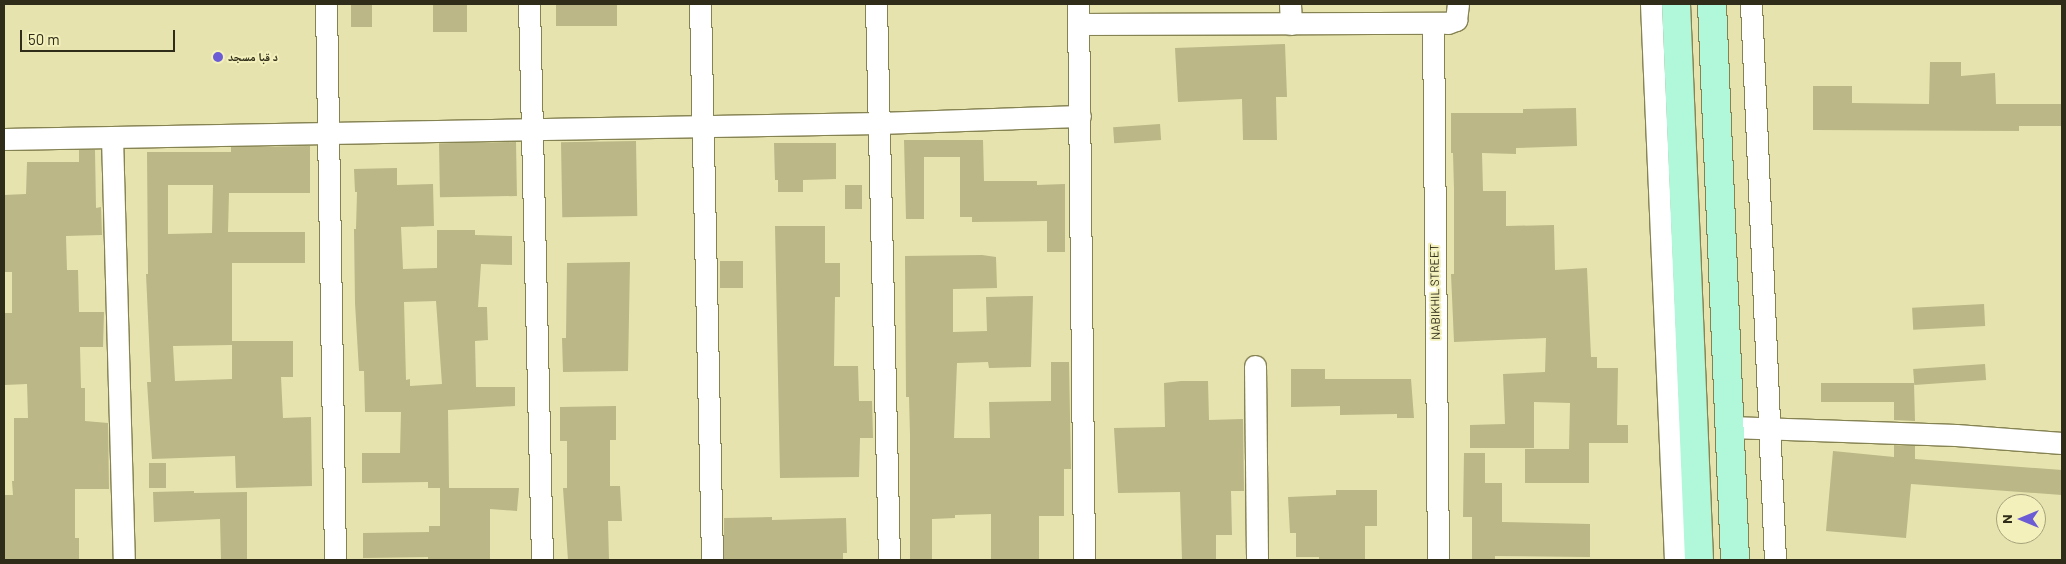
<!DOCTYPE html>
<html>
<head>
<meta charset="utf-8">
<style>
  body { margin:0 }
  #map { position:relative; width:2066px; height:564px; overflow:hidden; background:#e6e3af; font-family:Barlow,"Noto Naskh Arabic",sans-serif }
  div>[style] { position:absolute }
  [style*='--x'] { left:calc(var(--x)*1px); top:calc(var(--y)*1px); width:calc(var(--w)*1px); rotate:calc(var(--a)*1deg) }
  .building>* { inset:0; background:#bbb786; transform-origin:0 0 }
  .roads { filter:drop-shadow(1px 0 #868353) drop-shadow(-1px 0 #868353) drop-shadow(0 1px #868353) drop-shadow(0 -1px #868353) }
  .minor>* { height:21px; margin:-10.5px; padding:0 10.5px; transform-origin:10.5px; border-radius:10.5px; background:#fff }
  .major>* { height:28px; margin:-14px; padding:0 14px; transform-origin:14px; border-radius:14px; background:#b1f7d9 }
  .dots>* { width:14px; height:14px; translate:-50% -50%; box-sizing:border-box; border:2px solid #f3f0bc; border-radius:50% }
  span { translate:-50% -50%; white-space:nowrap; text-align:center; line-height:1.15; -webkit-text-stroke:4px #f3f0bc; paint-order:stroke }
  .poi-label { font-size:12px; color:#2f2d19; font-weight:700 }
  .left { translate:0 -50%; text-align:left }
  .street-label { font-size:12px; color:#2f2d19 }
  .frame { position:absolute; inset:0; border:5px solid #2f2d19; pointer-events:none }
  .north { position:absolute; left:1996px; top:494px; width:50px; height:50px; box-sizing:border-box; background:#f3f0bc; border:1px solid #a5a27b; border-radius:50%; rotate:270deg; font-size:14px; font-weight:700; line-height:20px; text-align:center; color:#2f2d19 }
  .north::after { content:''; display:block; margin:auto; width:18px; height:22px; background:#6b5cd6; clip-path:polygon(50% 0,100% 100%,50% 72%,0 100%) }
  .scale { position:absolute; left:20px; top:30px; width:155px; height:22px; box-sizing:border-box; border:2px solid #2f2d19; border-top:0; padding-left:6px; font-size:15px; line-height:18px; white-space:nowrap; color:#2f2d19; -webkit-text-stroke:4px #f3f0bc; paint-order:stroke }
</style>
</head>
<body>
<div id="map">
  <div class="building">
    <div style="left:351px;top:4px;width:21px;height:23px"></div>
    <div style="left:433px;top:4px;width:34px;height:28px"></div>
    <div style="left:556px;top:4px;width:61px;height:22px"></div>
    <div style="clip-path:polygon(1285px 44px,1287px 97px,1276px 97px,1277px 140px,1243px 140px,1242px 99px,1178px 102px,1175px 48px)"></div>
    <div style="clip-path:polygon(1930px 62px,1961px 62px,1961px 76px,1995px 73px,1996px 104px,2062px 104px,2062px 126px,2019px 126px,2019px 131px,1813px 130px,1813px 86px,1852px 86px,1852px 103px,1929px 104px)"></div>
    <div style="clip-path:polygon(1576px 108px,1577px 146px,1516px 148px,1516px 154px,1482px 153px,1483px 191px,1506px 191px,1506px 226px,1554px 225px,1555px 270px,1587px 268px,1591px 357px,1597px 357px,1597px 368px,1618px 368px,1617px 425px,1628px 425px,1628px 443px,1589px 443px,1589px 483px,1525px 483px,1525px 449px,1569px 449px,1570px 403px,1534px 402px,1534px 448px,1470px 448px,1470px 425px,1505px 424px,1503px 374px,1545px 372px,1546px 338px,1454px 342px,1451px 274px,1454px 274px,1454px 189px,1453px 153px,1451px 153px,1451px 113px,1523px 113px,1523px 109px)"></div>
    <div style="left:1160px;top:124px;width:16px;height:47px;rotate:86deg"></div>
    <div style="clip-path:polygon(904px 140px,983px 140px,984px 181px,1037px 181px,1037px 185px,1065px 184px,1065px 252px,1047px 252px,1047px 221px,972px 222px,972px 217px,960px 217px,960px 157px,924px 157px,924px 219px,906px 219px)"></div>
    <div style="left:636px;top:141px;width:75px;height:75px;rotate:89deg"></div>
    <div style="left:516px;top:142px;width:54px;height:77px;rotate:89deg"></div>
    <div style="clip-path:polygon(774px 143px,836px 143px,836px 179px,803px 180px,803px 192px,778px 192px,778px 180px,775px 180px)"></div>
    <div style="clip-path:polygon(evenodd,310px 146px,310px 193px,229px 193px,228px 232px,305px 232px,305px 263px,232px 263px,232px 341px,293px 341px,293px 377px,281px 377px,283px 418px,311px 417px,312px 486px,236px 488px,235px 456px,152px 459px,147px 382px,151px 382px,146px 274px,148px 274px,147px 152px,231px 152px,231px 147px,310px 146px,168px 185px,213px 185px,212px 233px,168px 234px,168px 185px,310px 146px,232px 345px,232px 379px,175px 381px,173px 346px,232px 345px)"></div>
    <div style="clip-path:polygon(79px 150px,95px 150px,96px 208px,101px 207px,102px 235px,66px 236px,67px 270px,78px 270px,79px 312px,104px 312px,103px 347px,80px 347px,81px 388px,85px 388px,85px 421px,108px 423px,109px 489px,75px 489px,75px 538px,79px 538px,79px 560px,4px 560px,4px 495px,13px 495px,12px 481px,14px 481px,14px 418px,28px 418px,27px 384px,4px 385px,4px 313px,12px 313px,12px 272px,4px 272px,4px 195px,26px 194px,27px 162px,79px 162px)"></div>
    <div style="clip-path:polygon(evenodd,397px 168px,397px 185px,433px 184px,434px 226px,401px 227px,403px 269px,437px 268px,437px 230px,475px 230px,475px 235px,512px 236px,512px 265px,481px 264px,478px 307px,487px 307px,488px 340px,475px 341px,476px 387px,515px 387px,515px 406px,448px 410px,449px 488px,519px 488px,517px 511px,490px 509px,490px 560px,428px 560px,428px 557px,363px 558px,363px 533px,429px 532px,429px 526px,440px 526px,440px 488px,428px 488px,428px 482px,362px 483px,362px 453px,400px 453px,401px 412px,365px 412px,364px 371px,359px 371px,355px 303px,354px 229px,356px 229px,357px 192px,355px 192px,354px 169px,397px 168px,436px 301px,442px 384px,410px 386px,410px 379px,406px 380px,404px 302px,436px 301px)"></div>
    <div style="left:845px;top:185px;width:17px;height:24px"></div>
    <div style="clip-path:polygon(775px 226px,825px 226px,825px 263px,840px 263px,840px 297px,835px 297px,834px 366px,858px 366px,859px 401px,872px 401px,873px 438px,860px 438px,859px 477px,780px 478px)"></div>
    <div style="clip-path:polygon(982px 255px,996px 257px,997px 288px,953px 289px,953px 332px,987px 331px,986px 297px,1033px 296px,1031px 367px,989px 368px,988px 362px,957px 363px,954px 438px,990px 438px,989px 402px,1051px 401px,1051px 362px,1069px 362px,1071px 469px,1064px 469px,1064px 516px,1039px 516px,1039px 560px,991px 560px,991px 514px,955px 515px,955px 518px,932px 519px,932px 560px,910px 560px,910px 435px,909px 397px,906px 397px,905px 256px)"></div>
    <div style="left:720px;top:261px;width:23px;height:27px"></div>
    <div style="clip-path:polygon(630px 262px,628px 371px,563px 372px,562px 338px,566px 338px,567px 263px)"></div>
    <div style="left:1984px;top:304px;width:22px;height:72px;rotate:87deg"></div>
    <div style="left:1985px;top:364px;width:16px;height:72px;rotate:86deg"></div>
    <div style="clip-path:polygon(1291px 369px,1325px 369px,1325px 379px,1411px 379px,1414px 418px,1397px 418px,1397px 414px,1340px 415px,1340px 406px,1291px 407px)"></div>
    <div style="clip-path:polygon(1181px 381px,1208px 381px,1209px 420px,1243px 419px,1244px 491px,1231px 491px,1232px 535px,1216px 535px,1216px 560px,1182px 560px,1180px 492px,1118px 493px,1114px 428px,1165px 427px,1164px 383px)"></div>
    <div style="clip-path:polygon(1821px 383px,1914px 383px,1915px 421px,1894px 420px,1894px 402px,1821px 402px)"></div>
    <div style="clip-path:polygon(616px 406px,616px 440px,610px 440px,610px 486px,620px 486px,622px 521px,608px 521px,609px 560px,568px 560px,563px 488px,567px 488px,567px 441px,560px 441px,560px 407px)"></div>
    <div style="clip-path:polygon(1894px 445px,1915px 446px,1915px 459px,2062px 470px,2062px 495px,1911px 484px,1906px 538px,1826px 531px,1833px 451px,1894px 457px)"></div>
    <div style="clip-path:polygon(1464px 453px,1485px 453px,1485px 483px,1502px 483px,1502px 522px,1590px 524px,1590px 557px,1495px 556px,1495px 560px,1472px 560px,1472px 517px,1463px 517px)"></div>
    <div style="left:149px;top:463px;width:17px;height:25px"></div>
    <div style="clip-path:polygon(1336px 490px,1377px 490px,1377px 526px,1365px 526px,1365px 560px,1319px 560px,1319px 557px,1296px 557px,1296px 533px,1290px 533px,1288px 497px,1336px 495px)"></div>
    <div style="clip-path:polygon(194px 491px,194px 493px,247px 492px,247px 560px,221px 560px,220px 519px,154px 522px,153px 492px)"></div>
    <div style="clip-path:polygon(772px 517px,772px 520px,846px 518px,847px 553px,843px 553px,843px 560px,724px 560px,724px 518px)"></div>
  </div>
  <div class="roads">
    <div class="minor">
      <div style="--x:326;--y:4;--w:556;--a:89.07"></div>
      <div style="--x:529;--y:4;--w:556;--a:88.66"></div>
      <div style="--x:700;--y:4;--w:556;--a:88.76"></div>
      <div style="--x:876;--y:4;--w:556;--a:88.66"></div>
      <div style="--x:1078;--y:4;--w:556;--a:89.38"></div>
      <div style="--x:1290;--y:4;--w:20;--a:87"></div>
      <div style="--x:1651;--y:4;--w:557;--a:87.53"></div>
      <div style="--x:1751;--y:4;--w:557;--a:87.53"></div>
      <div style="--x:1433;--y:23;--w:537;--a:89.47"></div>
      <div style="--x:1079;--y:24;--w:369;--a:-0.2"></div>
      <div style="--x:1448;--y:23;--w:9;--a:-21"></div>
      <div style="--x:1456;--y:20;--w:16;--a:-83"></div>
      <div style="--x:112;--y:137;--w:423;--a:88.4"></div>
      <div style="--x:4;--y:139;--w:875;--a:-1.05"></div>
      <div style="--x:879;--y:123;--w:201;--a:-2"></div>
      <div style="--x:1255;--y:366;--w:194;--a:89.4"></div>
      <div style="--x:1730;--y:427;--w:226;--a:2"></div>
      <div style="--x:1956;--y:435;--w:106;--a:4.3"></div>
    </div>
    <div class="major">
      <div style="--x:1676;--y:4;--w:556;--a:87.63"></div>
      <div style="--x:1712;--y:4;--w:556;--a:87.63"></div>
    </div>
  </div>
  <div class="dots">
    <div style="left:218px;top:57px;background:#6b5cd6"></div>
  </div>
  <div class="poi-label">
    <span class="left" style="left:228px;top:57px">د قبا مسجد</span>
  </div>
  <div class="street-label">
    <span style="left:1435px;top:292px;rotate:-91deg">NABIKHIL STREET</span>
  </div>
  <div class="frame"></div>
  <div class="north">N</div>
  <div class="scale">50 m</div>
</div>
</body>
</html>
